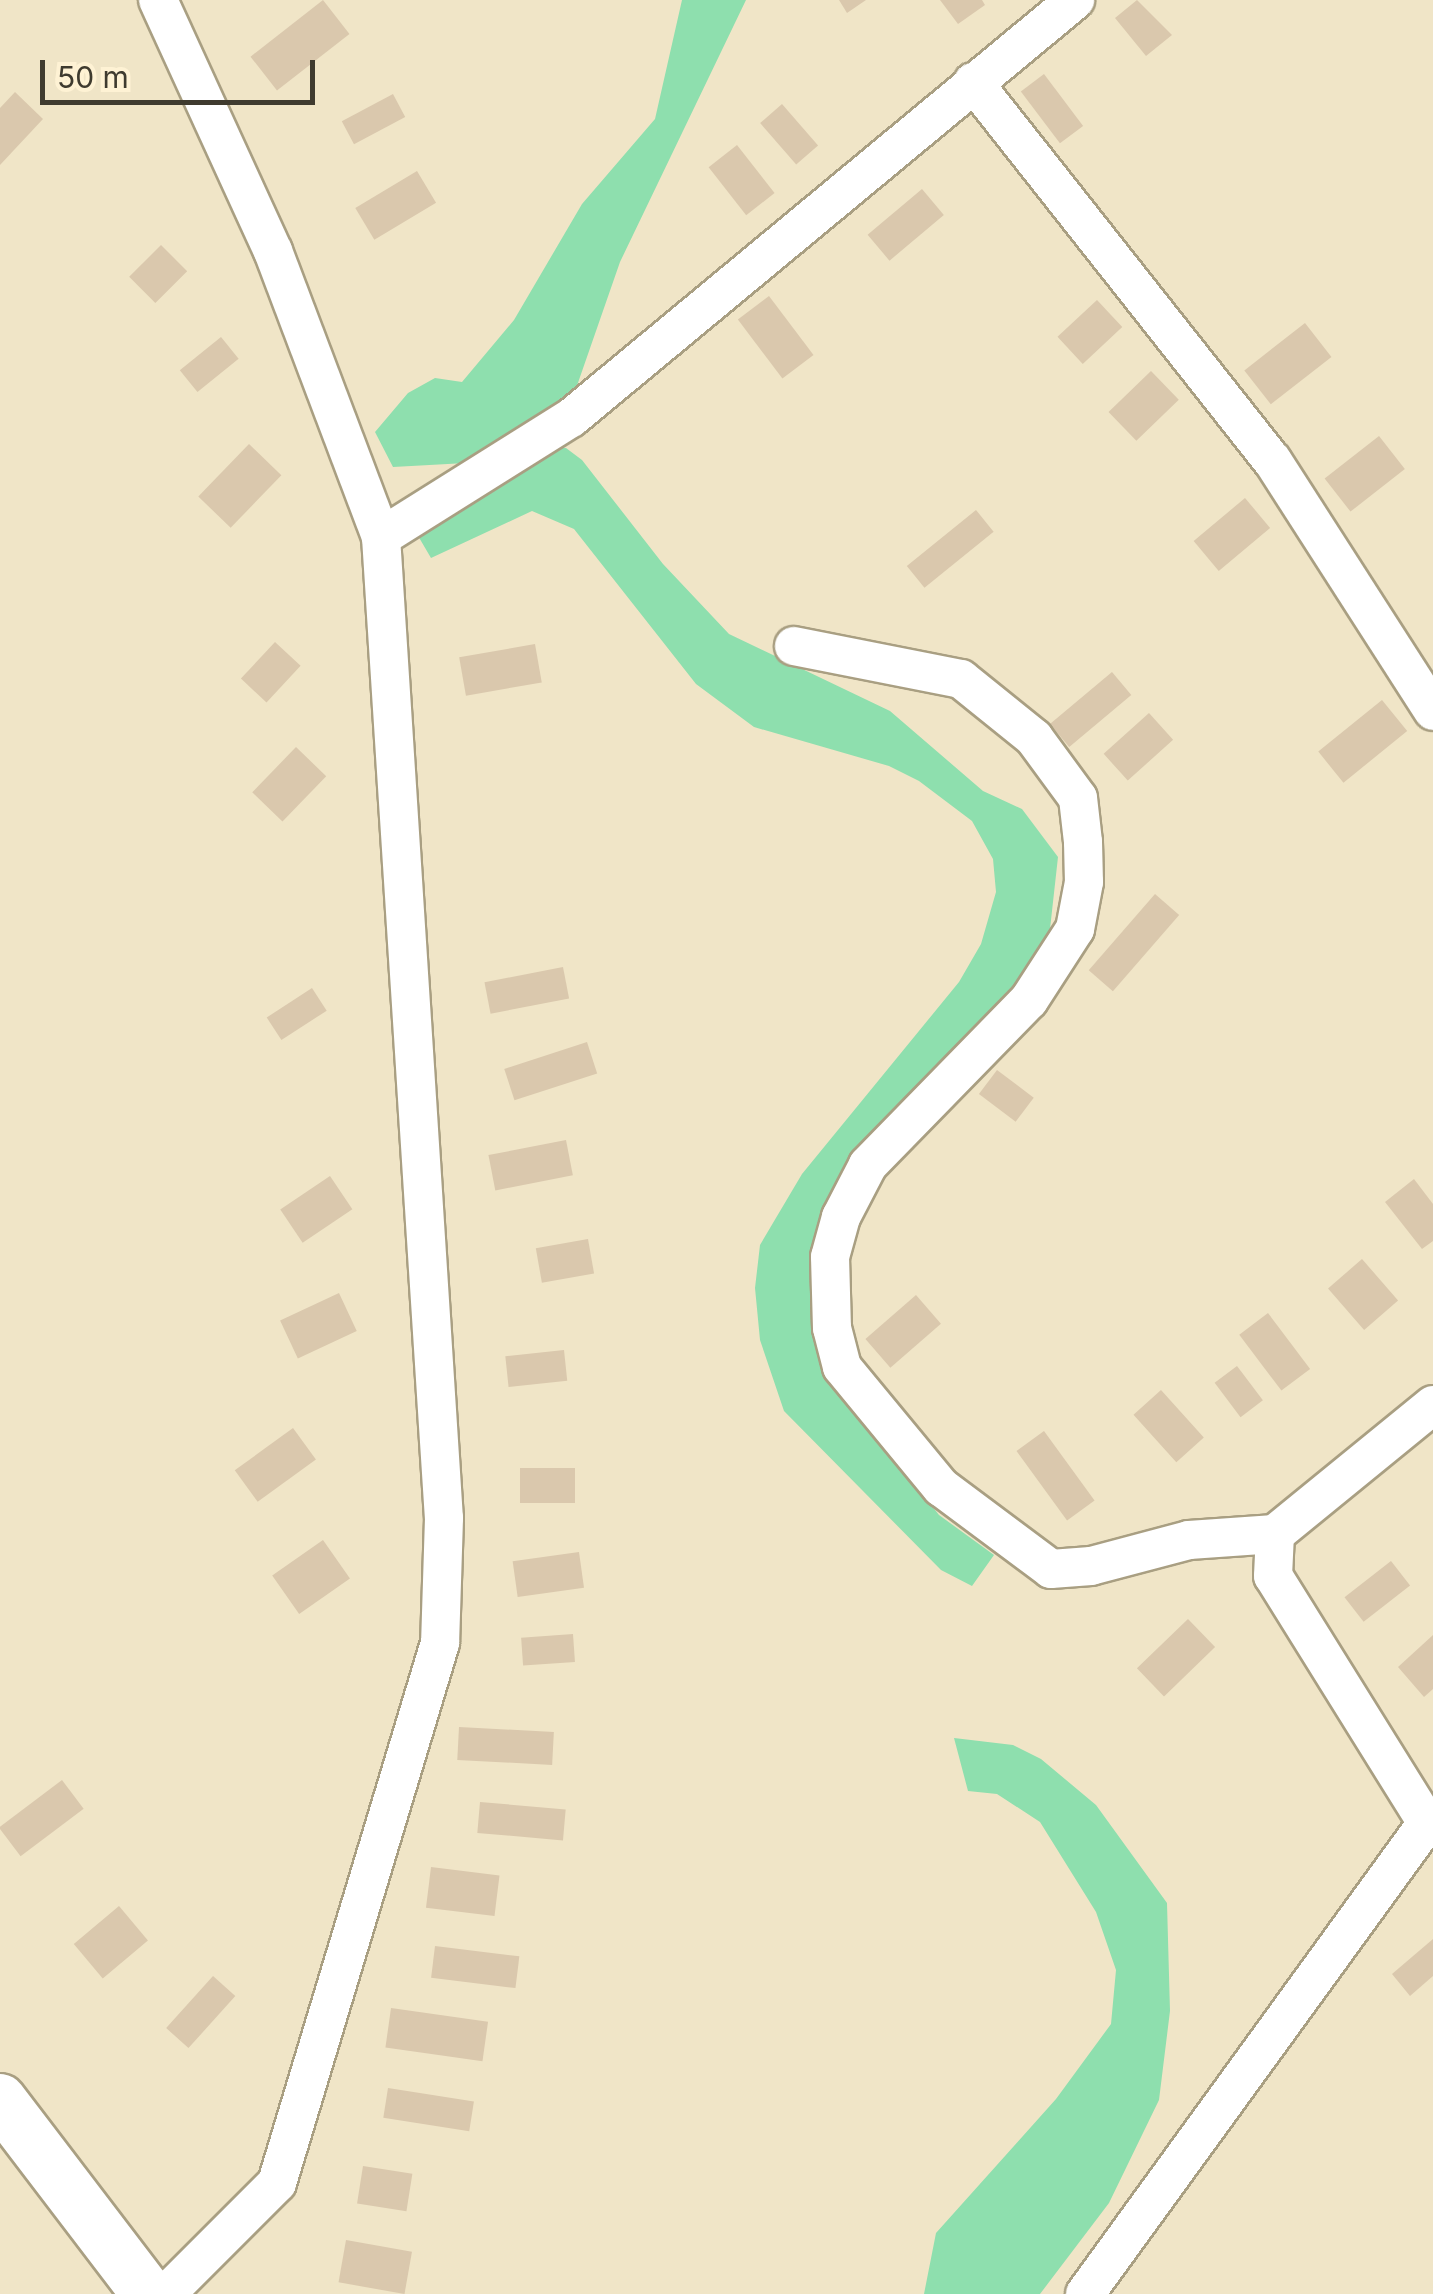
<!DOCTYPE html>
<html>
<head>
<meta charset="utf-8">
<style>
  body { margin:0 }
  #map { position:relative; width:1433px; height:2294px; overflow:hidden; background:#f0e5c7; font-family:Inter,sans-serif }
  div>[style] { position:absolute }
  [style*='--x'] { left:calc(var(--x)*1px); top:calc(var(--y)*1px); width:calc(var(--w)*1px); rotate:calc(var(--a)*1deg) }
  .green>* { inset:0; background:#8edfae }
  .building>* { inset:0; background:#dac8ad; transform-origin:0 0 }
  .roads { filter:drop-shadow(2px 0 #a99f82) drop-shadow(-2px 0 #a99f82) drop-shadow(0 2px #a99f82) drop-shadow(0 -2px #a99f82) }
  .street>* { height:38px; margin:-19px; padding:0 19px; transform-origin:19px; border-radius:19px; background:#fff }
  .secondary>* { height:52px; margin:-26px; padding:0 26px; transform-origin:26px; border-radius:26px; background:#fff }
  span { translate:-50% -50%; white-space:nowrap; text-align:center; line-height:1.15; -webkit-text-stroke:8px #fef2d4; paint-order:stroke }
  .scale { position:absolute; left:40px; top:60px; width:275px; height:45px; box-sizing:border-box; border:5px solid #3f3b2f; border-top:0; padding-left:12px; font-size:30px; line-height:35px; white-space:nowrap; color:#3f3b2f; -webkit-text-stroke:8px #fef2d4; paint-order:stroke }
</style>
</head>
<body>
<div id="map">
  <div class="green">
    <div style="clip-path:polygon(682px 0,746px 0,620px 262px,572px 400px,466px 463px,393px 467px,375px 432px,408px 393px,435px 378px,462px 382px,514px 320px,582px 204px,655px 119px)"></div>
    <div style="clip-path:polygon(543px 447px,566px 448px,582px 460px,663px 564px,729px 634px,890px 711px,983px 791px,1022px 809px,1058px 857px,1049px 938px,1016px 994px,859px 1149px,819px 1222px,813px 1258px,829px 1376px,939px 1515px,994px 1555px,972px 1586px,941px 1570px,784px 1411px,760px 1340px,755px 1288px,760px 1245px,802px 1174px,959px 982px,981px 944px,996px 892px,993px 859px,972px 821px,919px 781px,889px 766px,754px 727px,696px 684px,574px 529px,532px 511px,431px 558px,414px 529px)"></div>
    <div style="clip-path:polygon(954px 1738px,1013px 1745px,1041px 1759px,1096px 1805px,1167px 1903px,1170px 2011px,1159px 2100px,1109px 2203px,1040px 2294px,924px 2294px,936px 2233px,1056px 2099px,1111px 2024px,1116px 1970px,1096px 1912px,1040px 1822px,997px 1794px,968px 1791px)"></div>
  </div>
  <div class="building">
    <div style="left:323px;top:0;width:43px;height:92px;rotate:52deg"></div>
    <div style="clip-path:polygon(839px 0,866px 0,847px 13px)"></div>
    <div style="clip-path:polygon(940px 0,982px 0,985px 5px,958px 24px)"></div>
    <div style="clip-path:polygon(1137px 0,1172px 35px,1146px 56px,1115px 18px)"></div>
    <div style="left:1044px;top:74px;width:65px;height:29px;rotate:53deg"></div>
    <div style="clip-path:polygon(15px 92px,43px 119px,0 165px,0 108px)"></div>
    <div style="left:393px;top:94px;width:26px;height:58px;rotate:62deg"></div>
    <div style="left:782px;top:104px;width:55px;height:29px;rotate:49deg"></div>
    <div style="left:737px;top:145px;width:61px;height:36px;rotate:52deg"></div>
    <div style="left:417px;top:171px;width:37px;height:72px;rotate:59deg"></div>
    <div style="left:922px;top:189px;width:34px;height:71px;rotate:50deg"></div>
    <div style="left:161px;top:245px;width:37px;height:45px;rotate:45deg"></div>
    <div style="left:769px;top:296px;width:74px;height:39px;rotate:53deg"></div>
    <div style="left:1097px;top:300px;width:37px;height:54px;rotate:47deg"></div>
    <div style="left:1305px;top:323px;width:43px;height:77px;rotate:52deg"></div>
    <div style="left:221px;top:337px;width:28px;height:53px;rotate:51deg"></div>
    <div style="left:1151px;top:371px;width:40px;height:59px;rotate:46deg"></div>
    <div style="left:1379px;top:436px;width:42px;height:69px;rotate:52deg"></div>
    <div style="left:249px;top:444px;width:45px;height:73px;rotate:44deg"></div>
    <div style="left:1245px;top:498px;width:39px;height:67px;rotate:50deg"></div>
    <div style="left:976px;top:510px;width:28px;height:89px;rotate:51deg"></div>
    <div style="left:275px;top:642px;width:35px;height:50px;rotate:43deg"></div>
    <div style="left:535px;top:644px;width:39px;height:77px;rotate:80deg"></div>
    <div style="left:1112px;top:672px;width:30px;height:81px;rotate:50deg"></div>
    <div style="left:1382px;top:700px;width:40px;height:82px;rotate:51deg"></div>
    <div style="left:1149px;top:713px;width:36px;height:61px;rotate:48deg"></div>
    <div style="left:296px;top:747px;width:42px;height:63px;rotate:44deg"></div>
    <div style="left:1155px;top:894px;width:32px;height:101px;rotate:41deg"></div>
    <div style="left:563px;top:967px;width:32px;height:80px;rotate:79deg"></div>
    <div style="left:312px;top:988px;width:27px;height:54px;rotate:57deg"></div>
    <div style="left:587px;top:1042px;width:33px;height:87px;rotate:72deg"></div>
    <div style="left:997px;top:1070px;width:46px;height:30px;rotate:37deg"></div>
    <div style="left:566px;top:1140px;width:36px;height:79px;rotate:79deg"></div>
    <div style="left:330px;top:1176px;width:40px;height:60px;rotate:56deg"></div>
    <div style="clip-path:polygon(1414px 1179px,1433px 1204px,1433px 1241px,1422px 1249px,1385px 1202px)"></div>
    <div style="left:588px;top:1239px;width:35px;height:53px;rotate:80deg"></div>
    <div style="left:1362px;top:1259px;width:55px;height:45px;rotate:49deg"></div>
    <div style="left:339px;top:1293px;width:42px;height:65px;rotate:65deg"></div>
    <div style="left:916px;top:1295px;width:38px;height:67px;rotate:49deg"></div>
    <div style="left:1268px;top:1313px;width:70px;height:36px;rotate:53deg"></div>
    <div style="left:564px;top:1350px;width:31px;height:59px;rotate:84deg"></div>
    <div style="left:1237px;top:1366px;width:43px;height:28px;rotate:53deg"></div>
    <div style="left:1161px;top:1390px;width:64px;height:37px;rotate:48deg"></div>
    <div style="left:293px;top:1428px;width:39px;height:72px;rotate:54deg"></div>
    <div style="left:1044px;top:1431px;width:86px;height:34px;rotate:54deg"></div>
    <div style="left:575px;top:1468px;width:35px;height:55px;rotate:90deg"></div>
    <div style="left:323px;top:1540px;width:47px;height:62px;rotate:55deg"></div>
    <div style="left:579px;top:1552px;width:36px;height:67px;rotate:82deg"></div>
    <div style="left:1391px;top:1561px;width:31px;height:59px;rotate:52deg"></div>
    <div style="left:1188px;top:1619px;width:39px;height:71px;rotate:46deg"></div>
    <div style="left:573px;top:1634px;width:28px;height:52px;rotate:86deg"></div>
    <div style="clip-path:polygon(1433px 1635px,1433px 1689px,1424px 1697px,1398px 1667px)"></div>
    <div style="left:459px;top:1727px;width:95px;height:33px;rotate:3deg"></div>
    <div style="left:62px;top:1780px;width:36px;height:79px;rotate:53deg"></div>
    <div style="left:480px;top:1802px;width:86px;height:31px;rotate:5deg"></div>
    <div style="left:431px;top:1867px;width:69px;height:41px;rotate:7deg"></div>
    <div style="left:119px;top:1906px;width:45px;height:59px;rotate:50deg"></div>
    <div style="clip-path:polygon(1433px 1939px,1433px 1976px,1410px 1996px,1392px 1974px)"></div>
    <div style="left:435px;top:1946px;width:85px;height:32px;rotate:7deg"></div>
    <div style="left:213px;top:1976px;width:30px;height:70px;rotate:42deg"></div>
    <div style="left:391px;top:2008px;width:98px;height:40px;rotate:8deg"></div>
    <div style="left:388px;top:2088px;width:87px;height:30px;rotate:9deg"></div>
    <div style="left:363px;top:2166px;width:50px;height:38px;rotate:9deg"></div>
    <div style="left:346px;top:2240px;width:67px;height:43px;rotate:10deg"></div>
  </div>
  <div class="roads">
    <div class="street">
      <div style="--x:158;--y:0;--w:276;--a:65.4"></div>
      <div style="--x:273;--y:251;--w:306;--a:69.3"></div>
      <div style="--x:381;--y:537;--w:983;--a:86.33"></div>
      <div style="--x:444;--y:1518;--w:125;--a:91.8"></div>
      <div style="--x:440;--y:1643;--w:564;--a:106.8"></div>
      <div style="--x:277;--y:2183;--w:157;--a:135"></div>
      <div style="--x:973;--y:82;--w:482;--a:51.7"></div>
      <div style="--x:1272;--y:460;--w:298;--a:57.3"></div>
      <div style="--x:381;--y:537;--w:224;--a:-32.1"></div>
      <div style="--x:571;--y:418;--w:655;--a:-39.67"></div>
      <div style="--x:794;--y:646;--w:170;--a:11.2"></div>
      <div style="--x:961;--y:679;--w:94;--a:38.9"></div>
      <div style="--x:1034;--y:738;--w:74;--a:53.7"></div>
      <div style="--x:1078;--y:798;--w:44;--a:83.5"></div>
      <div style="--x:1083;--y:842;--w:40;--a:88.6"></div>
      <div style="--x:1084;--y:882;--w:48;--a:100.8"></div>
      <div style="--x:1075;--y:929;--w:85;--a:122.9"></div>
      <div style="--x:1029;--y:1000;--w:231;--a:134.3"></div>
      <div style="--x:868;--y:1165;--w:59;--a:117.4"></div>
      <div style="--x:841;--y:1217;--w:41;--a:105.4"></div>
      <div style="--x:830;--y:1257;--w:71;--a:88.4"></div>
      <div style="--x:832;--y:1328;--w:40;--a:75.6"></div>
      <div style="--x:842;--y:1367;--w:156;--a:50.5"></div>
      <div style="--x:941;--y:1487;--w:137;--a:36.7"></div>
      <div style="--x:1051;--y:1569;--w:40;--a:-4.3"></div>
      <div style="--x:1091;--y:1566;--w:101;--a:-14.9"></div>
      <div style="--x:1189;--y:1540;--w:86;--a:-4"></div>
      <div style="--x:1085;--y:2294;--w:582;--a:-54.02"></div>
      <div style="--x:1427;--y:1823;--w:291;--a:-121.9"></div>
      <div style="--x:1273;--y:1576;--w:42;--a:-87.3"></div>
      <div style="--x:1275;--y:1534;--w:204;--a:-39.2"></div>
    </div>
    <div class="secondary">
      <div style="--x:0;--y:2100;--w:244;--a:52.7"></div>
    </div>
  </div>
  <div class="scale">50 m</div>
</div>
</body>
</html>
